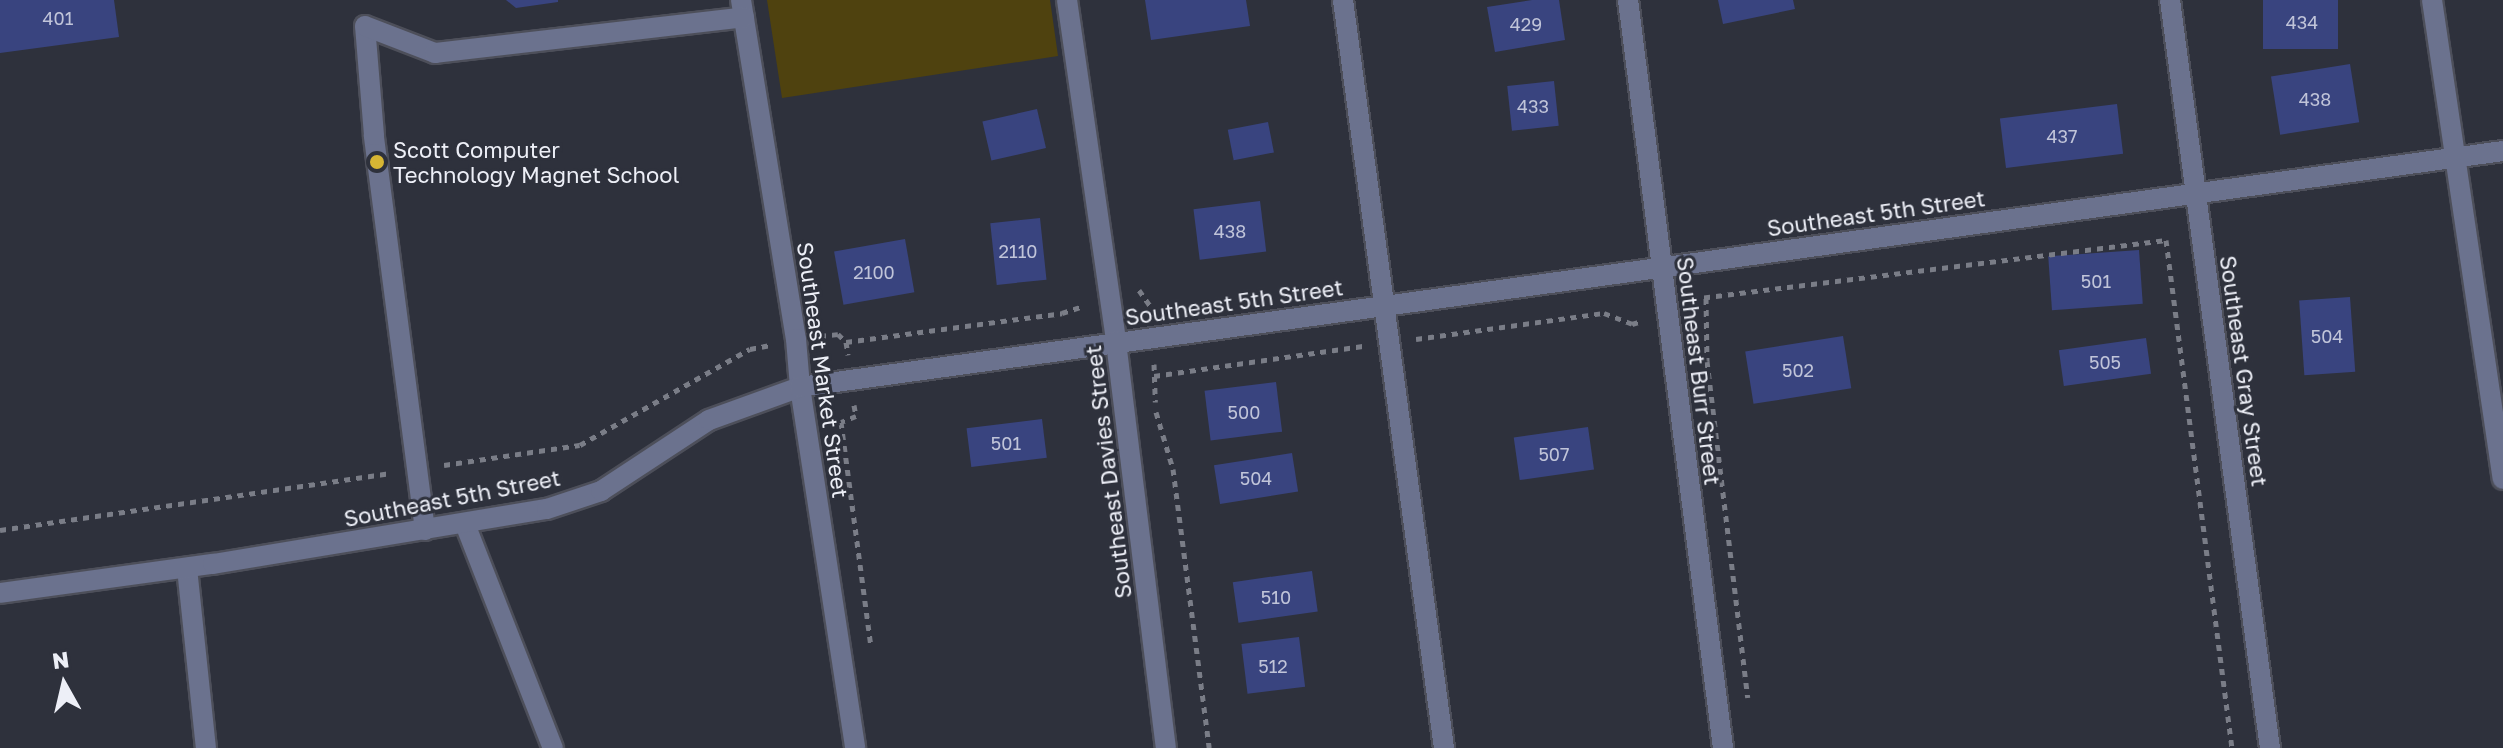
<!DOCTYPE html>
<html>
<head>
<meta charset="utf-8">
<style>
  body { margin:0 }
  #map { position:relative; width:2503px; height:748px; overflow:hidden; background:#2e313c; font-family:"Golos Text",sans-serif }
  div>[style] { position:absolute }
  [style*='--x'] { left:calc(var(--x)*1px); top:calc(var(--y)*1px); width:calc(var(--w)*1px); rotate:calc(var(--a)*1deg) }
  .green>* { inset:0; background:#4f420f }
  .building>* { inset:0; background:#39447f; transform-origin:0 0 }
  .path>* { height:5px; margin-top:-2.5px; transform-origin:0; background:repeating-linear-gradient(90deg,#7a7d87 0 6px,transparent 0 12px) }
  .roads { filter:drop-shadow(2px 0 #4d4f5a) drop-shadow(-2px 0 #4d4f5a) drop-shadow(0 2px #4d4f5a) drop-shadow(0 -2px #4d4f5a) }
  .minor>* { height:20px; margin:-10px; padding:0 10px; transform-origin:10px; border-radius:10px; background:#6b728e }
  .dots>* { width:22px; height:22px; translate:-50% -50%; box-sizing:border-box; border:4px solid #2e313c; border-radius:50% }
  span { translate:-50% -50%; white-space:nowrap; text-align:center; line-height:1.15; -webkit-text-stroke:6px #2e313c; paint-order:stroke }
  .number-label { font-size:18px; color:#c0c4d9 }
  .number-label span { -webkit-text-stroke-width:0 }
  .poi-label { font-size:22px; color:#edeff7 }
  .left { translate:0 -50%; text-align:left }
  .street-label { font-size:22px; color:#edeff7 }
  .north { position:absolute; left:24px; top:644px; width:80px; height:80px; -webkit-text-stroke:6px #2e313c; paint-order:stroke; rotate:352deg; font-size:22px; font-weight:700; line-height:32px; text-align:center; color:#edeff7 }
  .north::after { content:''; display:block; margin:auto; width:28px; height:36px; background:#edeff7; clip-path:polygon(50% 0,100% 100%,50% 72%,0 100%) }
</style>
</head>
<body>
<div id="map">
  <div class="green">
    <div style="clip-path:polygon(767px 0,1050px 0,1058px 56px,782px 98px)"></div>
  </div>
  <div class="building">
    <div style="clip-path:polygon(0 0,114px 0,119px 37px,0 53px)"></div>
    <div style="clip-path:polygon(506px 0,558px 0,558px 2px,516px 8px)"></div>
    <div style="clip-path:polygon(1145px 0,1246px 0,1250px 26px,1151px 40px)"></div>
    <div style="clip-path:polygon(1532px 0,1559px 0,1565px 40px,1495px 52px,1487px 7px)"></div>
    <div style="clip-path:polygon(1718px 0,1793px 0,1795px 9px,1723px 24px)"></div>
    <div style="left:2263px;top:0;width:75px;height:49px"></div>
    <div style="left:2350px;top:64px;width:59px;height:80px;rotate:81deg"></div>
    <div style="left:1554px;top:81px;width:45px;height:47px;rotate:84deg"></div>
    <div style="left:2117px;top:104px;width:50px;height:118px;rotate:83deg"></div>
    <div style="left:1037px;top:109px;width:40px;height:56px;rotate:77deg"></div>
    <div style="left:1268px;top:122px;width:31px;height:41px;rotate:79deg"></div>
    <div style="left:1260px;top:201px;width:51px;height:67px;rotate:83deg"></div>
    <div style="left:1040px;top:218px;width:62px;height:50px;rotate:84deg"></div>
    <div style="left:905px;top:239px;width:54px;height:72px;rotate:80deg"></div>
    <div style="left:2139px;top:250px;width:54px;height:91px;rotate:86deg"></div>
    <div style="left:2350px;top:297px;width:75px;height:51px;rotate:86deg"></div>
    <div style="left:1843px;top:336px;width:53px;height:99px;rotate:81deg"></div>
    <div style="left:2146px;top:338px;width:36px;height:88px;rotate:82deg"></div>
    <div style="left:1276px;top:382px;width:50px;height:72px;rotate:83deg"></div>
    <div style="left:1042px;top:419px;width:39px;height:76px;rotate:83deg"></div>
    <div style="left:1588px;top:427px;width:43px;height:75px;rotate:82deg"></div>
    <div style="left:1292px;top:453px;width:39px;height:79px;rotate:81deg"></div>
    <div style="left:1312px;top:571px;width:41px;height:80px;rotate:82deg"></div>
    <div style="left:1299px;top:637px;width:50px;height:58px;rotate:83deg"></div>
  </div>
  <div class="path">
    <div style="--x:2166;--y:240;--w:512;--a:82.6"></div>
    <div style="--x:1139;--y:290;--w:24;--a:55"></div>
    <div style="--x:1706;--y:298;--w:63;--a:89.1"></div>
    <div style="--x:1707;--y:361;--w:339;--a:83.1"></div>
    <div style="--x:1692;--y:299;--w:478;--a:-7.1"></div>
    <div style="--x:820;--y:336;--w:18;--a:-6"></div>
    <div style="--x:838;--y:334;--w:11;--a:45"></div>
    <div style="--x:846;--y:342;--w:13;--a:81"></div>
    <div style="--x:1416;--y:339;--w:190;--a:-7.9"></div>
    <div style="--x:1604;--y:313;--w:30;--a:21"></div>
    <div style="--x:1632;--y:324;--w:10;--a:-17"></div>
    <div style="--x:846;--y:342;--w:218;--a:-7.6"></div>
    <div style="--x:1062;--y:313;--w:23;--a:-18"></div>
    <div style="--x:1154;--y:364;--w:38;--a:88"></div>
    <div style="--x:1154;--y:376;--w:211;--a:-8.2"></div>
    <div style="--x:854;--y:405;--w:11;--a:80"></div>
    <div style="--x:856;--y:416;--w:16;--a:158"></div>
    <div style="--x:841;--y:422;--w:227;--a:82.4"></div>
    <div style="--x:1156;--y:412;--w:59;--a:73.4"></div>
    <div style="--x:1173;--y:469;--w:281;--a:82.6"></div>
    <div style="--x:444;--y:465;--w:137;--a:-8.4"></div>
    <div style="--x:580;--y:445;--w:195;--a:-29.5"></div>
    <div style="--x:750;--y:349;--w:21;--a:-11"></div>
    <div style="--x:0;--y:530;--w:395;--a:-8.3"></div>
  </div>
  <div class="roads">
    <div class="minor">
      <div style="--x:741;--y:0;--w:343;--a:80.8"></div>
      <div style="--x:796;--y:339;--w:48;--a:85.2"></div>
      <div style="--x:800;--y:387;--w:365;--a:81.3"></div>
      <div style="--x:1067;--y:0;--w:345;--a:81.8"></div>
      <div style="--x:1116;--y:342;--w:409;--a:83"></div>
      <div style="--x:1343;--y:0;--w:755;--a:82.31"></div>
      <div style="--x:1628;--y:0;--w:754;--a:82.76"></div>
      <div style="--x:2170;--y:0;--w:755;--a:82.39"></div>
      <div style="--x:2432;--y:0;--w:484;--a:81.6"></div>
      <div style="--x:465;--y:524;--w:241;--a:68.6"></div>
      <div style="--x:425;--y:530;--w:398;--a:-97.4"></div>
      <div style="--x:374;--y:135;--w:109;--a:-94.7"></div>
      <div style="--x:365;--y:26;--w:75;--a:21.1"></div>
      <div style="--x:435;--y:53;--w:311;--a:-6.6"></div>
      <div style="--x:187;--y:568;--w:181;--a:84"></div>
      <div style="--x:0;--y:593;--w:215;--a:-7.8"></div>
      <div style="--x:213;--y:564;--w:338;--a:-9.4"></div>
      <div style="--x:547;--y:509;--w:57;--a:-18.4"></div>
      <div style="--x:601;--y:491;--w:129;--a:-33.3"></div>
      <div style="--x:709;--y:420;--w:97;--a:-19.9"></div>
      <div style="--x:800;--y:387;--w:1719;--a:-7.89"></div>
    </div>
  </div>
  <div class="dots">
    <div style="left:377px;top:162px;background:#d6b534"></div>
  </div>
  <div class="number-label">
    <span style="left:58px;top:18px">401</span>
    <span style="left:2302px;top:22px">434</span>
    <span style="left:1526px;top:24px">429</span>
    <span style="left:2315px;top:99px">438</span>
    <span style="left:1533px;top:106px">433</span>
    <span style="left:2062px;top:136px">437</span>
    <span style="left:1230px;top:231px">438</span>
    <span style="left:1018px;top:251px">2110</span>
    <span style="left:874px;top:272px">2100</span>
    <span style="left:2096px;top:281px">501</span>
    <span style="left:2327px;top:336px">504</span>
    <span style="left:2105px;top:362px">505</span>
    <span style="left:1798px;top:370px">502</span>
    <span style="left:1244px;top:412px">500</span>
    <span style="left:1006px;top:443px">501</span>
    <span style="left:1554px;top:454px">507</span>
    <span style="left:1256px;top:478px">504</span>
    <span style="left:1276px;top:597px">510</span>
    <span style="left:1273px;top:666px">512</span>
  </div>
  <div class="poi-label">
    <span class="left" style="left:393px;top:162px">Scott Computer<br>Technology Magnet School</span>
  </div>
  <div class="street-label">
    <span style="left:1876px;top:213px;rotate:-8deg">Southeast 5th Street</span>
    <span style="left:1234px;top:302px;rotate:-8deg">Southeast 5th Street</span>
    <span style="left:823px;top:370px;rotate:82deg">Southeast Market Street</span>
    <span style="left:1699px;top:371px;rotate:83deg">Southeast Burr Street</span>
    <span style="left:2244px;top:371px;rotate:82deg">Southeast Gray Street</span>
    <span style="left:1108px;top:472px;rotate:-97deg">Southeast Davies Street</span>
    <span style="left:452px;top:498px;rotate:-11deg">Southeast 5th Street</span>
  </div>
  <div class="north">N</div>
</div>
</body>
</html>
